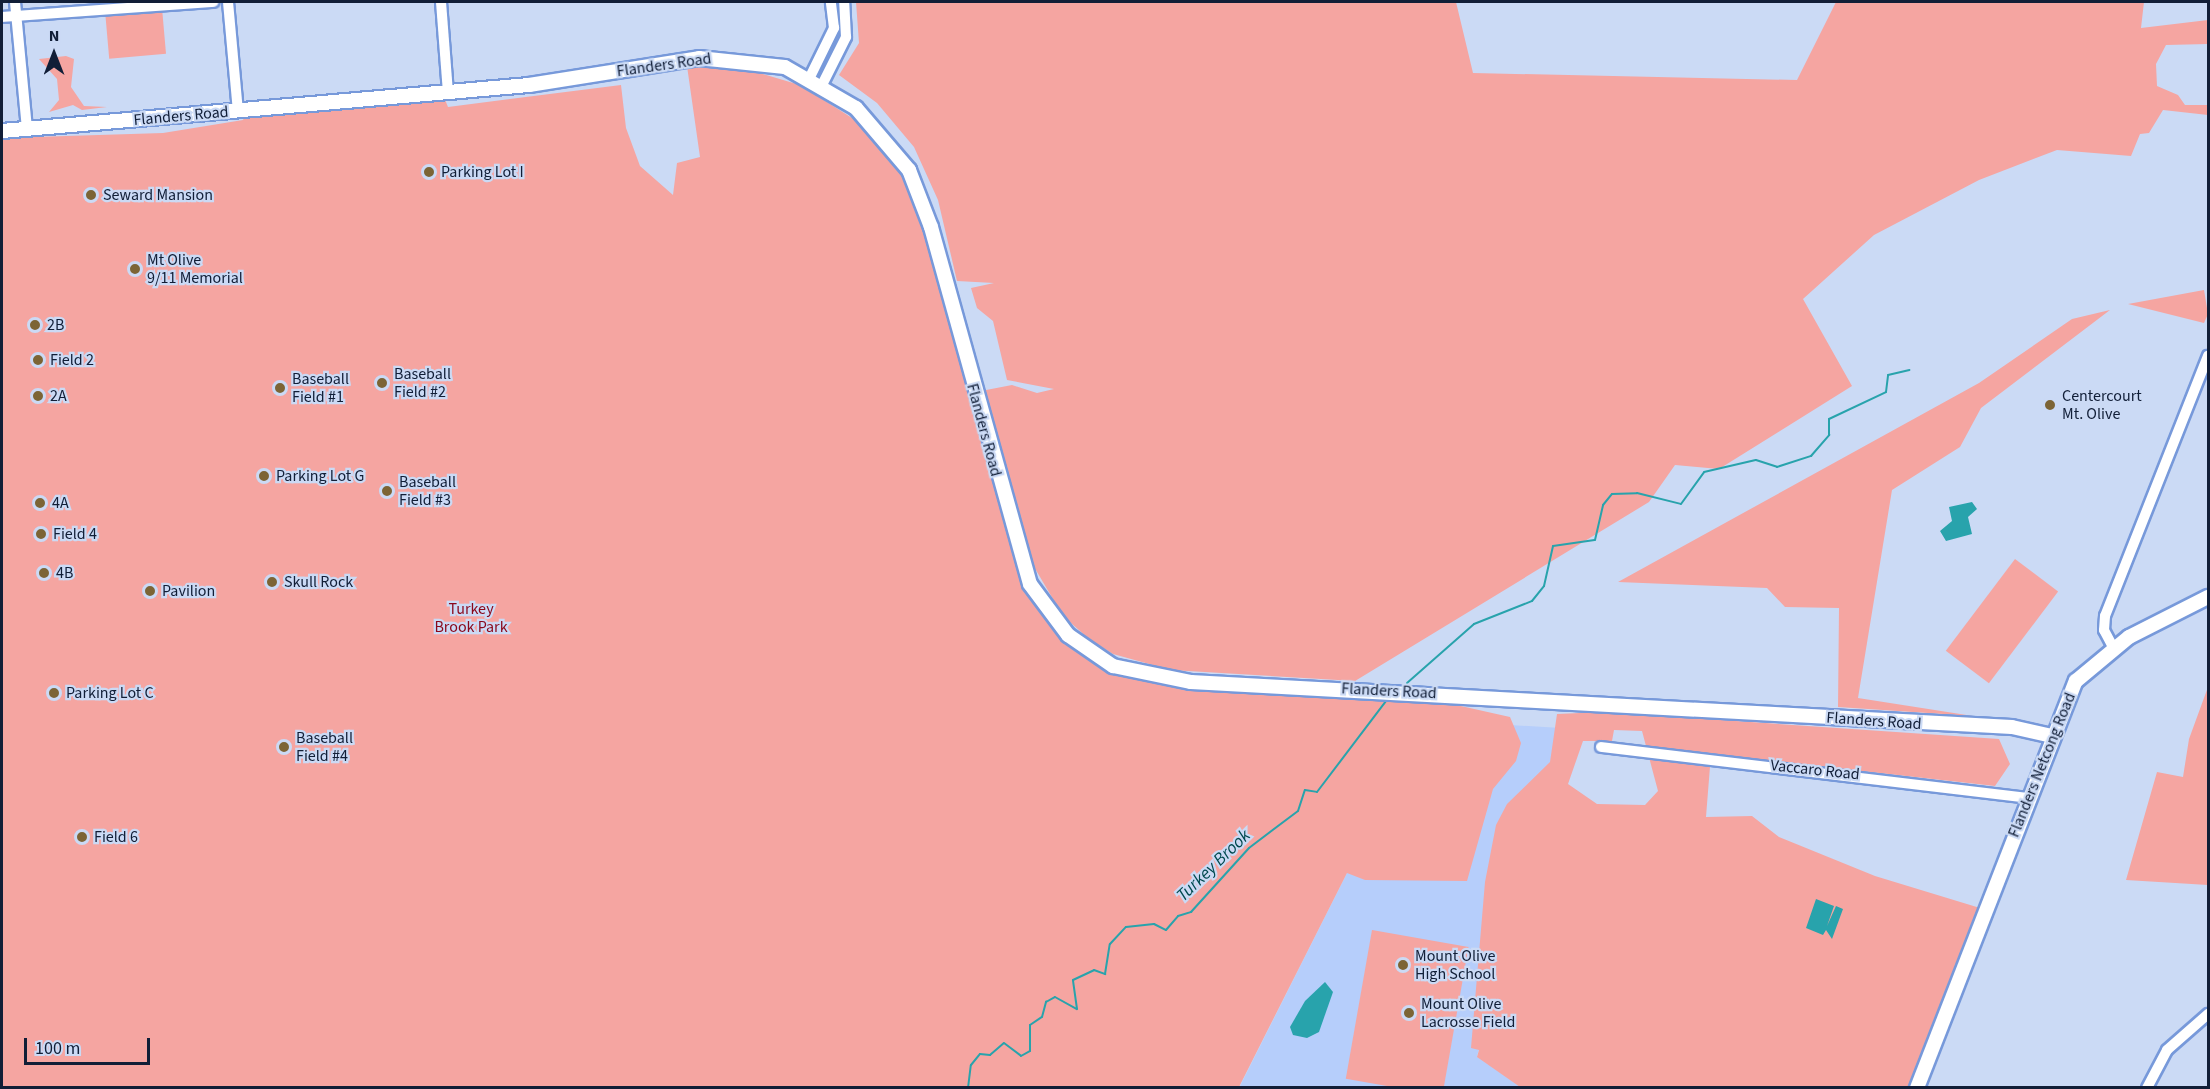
<!DOCTYPE html>
<html>
<head>
<meta charset="utf-8">
<style>
  body { margin:0 }
  #map { position:relative; width:2210px; height:1089px; overflow:hidden; background:#cbdaf5; font-family:"Source Sans 3",sans-serif }
  div>[style] { position:absolute }
  [style*='--x'] { left:calc(var(--x)*1px); top:calc(var(--y)*1px); width:calc(var(--w)*1px); rotate:calc(var(--a)*1deg) }
  .built>* { inset:0; background:#b6cefb }
  .green>* { inset:0; background:#f5a5a1; transform-origin:0 0 }
  .water>* { inset:0; background:#28a3ac }
  .stream>* { height:2px; margin:-1px; padding:0 1px; transform-origin:1px; border-radius:1px; background:#28a3ac }
  .roads { filter:drop-shadow(2px 0 #7799da) drop-shadow(-2px 0 #7799da) drop-shadow(0 2px #7799da) drop-shadow(0 -2px #7799da) }
  .minor>* { height:10px; margin:-5px; padding:0 5px; transform-origin:5px; border-radius:5px; background:#fff }
  .major>* { height:14px; margin:-7px; padding:0 7px; transform-origin:7px; border-radius:7px; background:#fff }
  .dots>* { width:16px; height:16px; translate:-50% -50%; box-sizing:border-box; border:3px solid #cbdaf5; border-radius:50% }
  span { translate:-50% -50%; white-space:nowrap; text-align:center; line-height:1.15; -webkit-text-stroke:4.5px #cbdaf5; paint-order:stroke }
  .street-label { font-size:16px; color:#111e37 }
  .poi-label { font-size:16px; color:#111e37 }
  .left { translate:0 -50%; text-align:left }
  .park-label { font-size:16px; color:#8a071b }
  .water-label { font-size:18px; color:#00494f; font-style:italic }
  .frame { position:absolute; inset:0; border:3px solid #111e37; pointer-events:none }
  .north { position:absolute; left:24px; top:24px; width:60px; height:60px; -webkit-text-stroke:4px #cbdaf5; paint-order:stroke; rotate:0deg; font-size:16px; font-weight:700; line-height:24px; text-align:center; color:#111e37 }
  .north::after { content:''; display:block; margin:auto; width:21px; height:27px; background:#111e37; clip-path:polygon(50% 0,100% 100%,50% 72%,0 100%) }
  .scale { position:absolute; left:24px; top:1038px; width:126px; height:27px; box-sizing:border-box; border:3px solid #111e37; border-top:0; padding-left:8px; font-size:18px; line-height:21px; white-space:nowrap; color:#111e37; -webkit-text-stroke:4px #cbdaf5; paint-order:stroke }
</style>
</head>
<body>
<div id="map">
  <div class="built">
    <div style="clip-path:polygon(1424px 720px,1578px 729px,1477px 1056px,1520px 1087px,1239px 1088px)"></div>
  </div>
  <div class="green">
    <div style="clip-path:polygon(856px 2px,1456px 2px,1473px 73px,1797px 80px,1836px 2px,2144px 2px,2141px 28px,2208px 20px,2208px 44px,2166px 45px,2156px 64px,2157px 86px,2178px 95px,2185px 105px,2208px 105px,2208px 115px,2163px 110px,2149px 133px,2140px 134px,2131px 156px,2057px 150px,1979px 180px,1874px 235px,1803px 299px,1852px 386px,1719px 469px,1675px 465px,1649px 502px,1355px 681px,1171px 670px,1113px 654px,1089px 639px,1063px 616px,1030px 560px,981px 391px,1012px 385px,1037px 393px,1054px 389px,1007px 380px,993px 321px,977px 308px,971px 288px,994px 283px,957px 281px,938px 200px,914px 147px,877px 103px,839px 75px,859px 43px)"></div>
    <div style="left:162px;top:8px;width:46px;height:57px;rotate:85deg"></div>
    <div style="clip-path:polygon(66px 56px,74px 59px,71px 87px,84px 106px,107px 107px,82px 110px,73px 105px,49px 112px,59px 100px,57px 79px,39px 59px)"></div>
    <div style="clip-path:polygon(687px 66px,756px 72px,800px 85px,871px 130px,903px 173px,926px 228px,1018px 568px,1038px 610px,1071px 647px,1108px 671px,1162px 685px,1434px 700px,1510px 717px,1521px 743px,1516px 761px,1493px 789px,1467px 881px,1365px 880px,1347px 873px,1239px 1087px,2px 1087px,2px 138px,163px 133px,243px 120px,245px 115px,444px 97px,448px 107px,621px 85px,626px 128px,640px 166px,673px 195px,677px 163px,700px 157px)"></div>
    <div style="clip-path:polygon(2204px 290px,2208px 314px,2204px 323px,2128px 304px)"></div>
    <div style="clip-path:polygon(2110px 310px,1981px 408px,1960px 447px,1892px 490px,1858px 698px,1973px 716px,1838px 707px,1839px 608px,1785px 607px,1767px 588px,1618px 582px,1979px 383px,2072px 319px)"></div>
    <div style="left:2015px;top:559px;width:54px;height:115px;rotate:37deg"></div>
    <div style="clip-path:polygon(2208px 687px,2208px 885px,2126px 880px,2157px 772px,2183px 777px,2189px 739px)"></div>
    <div style="clip-path:polygon(evenodd,1603px 712px,1999px 739px,2010px 764px,1995px 786px,1711px 754px,1706px 817px,1752px 816px,1779px 837px,1875px 876px,1980px 908px,1911px 1087px,1520px 1087px,1477px 1057px,1479px 1050px,1471px 1048px,1485px 882px,1496px 825px,1507px 804px,1550px 762px,1557px 714px,1603px 712px,1614px 730px,1642px 731px,1658px 791px,1645px 805px,1597px 804px,1568px 784px,1583px 741px,1612px 741px,1614px 730px)"></div>
    <div style="left:1372px;top:930px;width:98px;height:151px;rotate:10deg"></div>
  </div>
  <div class="water">
    <div style="clip-path:polygon(1972px 502px,1977px 509px,1968px 517px,1972px 534px,1946px 541px,1940px 531px,1952px 521px,1949px 507px)"></div>
    <div style="clip-path:polygon(1816px 899px,1834px 906px,1827px 926px,1836px 906px,1843px 909px,1832px 939px,1826px 930px,1823px 935px,1806px 928px)"></div>
    <div style="clip-path:polygon(1325px 982px,1333px 992px,1319px 1032px,1307px 1038px,1293px 1035px,1290px 1027px,1305px 1001px)"></div>
  </div>
  <div class="stream">
    <div style="--x:1407;--y:683;--w:89;--a:-41.4"></div>
    <div style="--x:1474;--y:624;--w:62;--a:-21.6"></div>
    <div style="--x:1532;--y:601;--w:19;--a:-51"></div>
    <div style="--x:1544;--y:586;--w:41;--a:-77.3"></div>
    <div style="--x:1553;--y:546;--w:42;--a:-8.1"></div>
    <div style="--x:1595;--y:540;--w:36;--a:-77"></div>
    <div style="--x:1603;--y:505;--w:14;--a:-51"></div>
    <div style="--x:1612;--y:494;--w:25;--a:-2"></div>
    <div style="--x:1637;--y:493;--w:45;--a:14"></div>
    <div style="--x:1681;--y:504;--w:39;--a:-54"></div>
    <div style="--x:1704;--y:472;--w:53;--a:-13"></div>
    <div style="--x:1756;--y:460;--w:22;--a:18"></div>
    <div style="--x:1777;--y:467;--w:36;--a:-18"></div>
    <div style="--x:1811;--y:456;--w:28;--a:-49"></div>
    <div style="--x:1829;--y:435;--w:16;--a:-90"></div>
    <div style="--x:1829;--y:419;--w:63;--a:-25.3"></div>
    <div style="--x:1886;--y:392;--w:17;--a:-83"></div>
    <div style="--x:1888;--y:375;--w:22;--a:-13"></div>
    <div style="--x:968;--y:1088;--w:23;--a:-83"></div>
    <div style="--x:971;--y:1065;--w:14;--a:-51"></div>
    <div style="--x:980;--y:1054;--w:10;--a:6"></div>
    <div style="--x:990;--y:1055;--w:18;--a:-41"></div>
    <div style="--x:1004;--y:1043;--w:21;--a:37"></div>
    <div style="--x:1021;--y:1056;--w:10;--a:-29"></div>
    <div style="--x:1030;--y:1051;--w:26;--a:-90"></div>
    <div style="--x:1030;--y:1025;--w:14;--a:-34"></div>
    <div style="--x:1042;--y:1017;--w:16;--a:-75"></div>
    <div style="--x:1046;--y:1002;--w:10;--a:-29"></div>
    <div style="--x:1055;--y:997;--w:25;--a:29"></div>
    <div style="--x:1077;--y:1009;--w:29;--a:-98"></div>
    <div style="--x:1073;--y:980;--w:23;--a:-25"></div>
    <div style="--x:1094;--y:970;--w:12;--a:20"></div>
    <div style="--x:1105;--y:974;--w:30;--a:-81"></div>
    <div style="--x:1110;--y:944;--w:23;--a:-47"></div>
    <div style="--x:1126;--y:927;--w:28;--a:-6"></div>
    <div style="--x:1154;--y:924;--w:13;--a:27"></div>
    <div style="--x:1166;--y:930;--w:18;--a:-49"></div>
    <div style="--x:1178;--y:916;--w:14;--a:-17"></div>
    <div style="--x:1191;--y:912;--w:86;--a:-47.8"></div>
    <div style="--x:1249;--y:848;--w:61;--a:-37.1"></div>
    <div style="--x:1298;--y:811;--w:22;--a:-72"></div>
    <div style="--x:1305;--y:790;--w:12;--a:9"></div>
    <div style="--x:1317;--y:792;--w:114;--a:-52.8"></div>
  </div>
  <div class="roads">
    <div class="minor">
      <div style="--x:15;--y:2;--w:128;--a:84.6"></div>
      <div style="--x:228;--y:2;--w:109;--a:84.8"></div>
      <div style="--x:441;--y:2;--w:90;--a:85.6"></div>
      <div style="--x:2;--y:17;--w:212;--a:-4.1"></div>
      <div style="--x:810;--y:77;--w:55;--a:-63.9"></div>
      <div style="--x:834;--y:28;--w:26;--a:-97"></div>
      <div style="--x:822;--y:85;--w:54;--a:-63.4"></div>
      <div style="--x:846;--y:37;--w:35;--a:-93"></div>
      <div style="--x:2113;--y:647;--w:19;--a:-118"></div>
      <div style="--x:2104;--y:630;--w:14;--a:-86"></div>
      <div style="--x:2105;--y:616;--w:280;--a:-68.4"></div>
      <div style="--x:1601;--y:747;--w:431;--a:6.8"></div>
      <div style="--x:2147;--y:1088;--w:43;--a:-62.2"></div>
      <div style="--x:2167;--y:1050;--w:55;--a:-41.3"></div>
    </div>
    <div class="major">
      <div style="--x:2;--y:131;--w:529;--a:-4.99"></div>
      <div style="--x:529;--y:85;--w:172;--a:-9"></div>
      <div style="--x:699;--y:58;--w:86;--a:6"></div>
      <div style="--x:785;--y:67;--w:82;--a:30"></div>
      <div style="--x:856;--y:108;--w:82;--a:49.5"></div>
      <div style="--x:909;--y:170;--w:61;--a:68.9"></div>
      <div style="--x:931;--y:227;--w:370;--a:74.5"></div>
      <div style="--x:1030;--y:584;--w:64;--a:53.3"></div>
      <div style="--x:1068;--y:635;--w:55;--a:34.6"></div>
      <div style="--x:1113;--y:666;--w:80;--a:11.6"></div>
      <div style="--x:1191;--y:682;--w:822;--a:3.14"></div>
      <div style="--x:2012;--y:727;--w:41;--a:12.7"></div>
      <div style="--x:1917;--y:1088;--w:437;--a:-68.7"></div>
      <div style="--x:2076;--y:681;--w:69;--a:-39.7"></div>
      <div style="--x:2129;--y:637;--w:89;--a:-26.9"></div>
    </div>
  </div>
  <div class="dots">
    <div style="left:429px;top:172px;background:#7c6435"></div>
    <div style="left:91px;top:195px;background:#7c6435"></div>
    <div style="left:135px;top:269px;background:#7c6435"></div>
    <div style="left:35px;top:325px;background:#7c6435"></div>
    <div style="left:38px;top:360px;background:#7c6435"></div>
    <div style="left:382px;top:383px;background:#7c6435"></div>
    <div style="left:280px;top:388px;background:#7c6435"></div>
    <div style="left:38px;top:396px;background:#7c6435"></div>
    <div style="left:2050px;top:405px;background:#7c6435"></div>
    <div style="left:264px;top:476px;background:#7c6435"></div>
    <div style="left:387px;top:491px;background:#7c6435"></div>
    <div style="left:40px;top:503px;background:#7c6435"></div>
    <div style="left:41px;top:534px;background:#7c6435"></div>
    <div style="left:44px;top:573px;background:#7c6435"></div>
    <div style="left:272px;top:582px;background:#7c6435"></div>
    <div style="left:150px;top:591px;background:#7c6435"></div>
    <div style="left:54px;top:693px;background:#7c6435"></div>
    <div style="left:284px;top:747px;background:#7c6435"></div>
    <div style="left:82px;top:837px;background:#7c6435"></div>
    <div style="left:1403px;top:965px;background:#7c6435"></div>
    <div style="left:1409px;top:1013px;background:#7c6435"></div>
  </div>
  <div class="street-label">
    <span style="left:664px;top:65px;rotate:-8deg">Flanders Road</span>
    <span style="left:181px;top:116px;rotate:-5deg">Flanders Road</span>
    <span style="left:984px;top:430px;rotate:75deg">Flanders Road</span>
    <span style="left:1389px;top:691px;rotate:3deg">Flanders Road</span>
    <span style="left:1874px;top:721px;rotate:4deg">Flanders Road</span>
    <span style="left:2042px;top:765px;rotate:-68deg">Flanders Netcong Road</span>
    <span style="left:1815px;top:770px;rotate:6deg">Vaccaro Road</span>
  </div>
  <div class="poi-label">
    <span class="left" style="left:441px;top:172px">Parking Lot I</span>
    <span class="left" style="left:103px;top:195px">Seward Mansion</span>
    <span class="left" style="left:147px;top:269px">Mt Olive<br>9/11 Memorial</span>
    <span class="left" style="left:47px;top:325px">2B</span>
    <span class="left" style="left:50px;top:360px">Field 2</span>
    <span class="left" style="left:394px;top:383px">Baseball<br>Field #2</span>
    <span class="left" style="left:292px;top:388px">Baseball<br>Field #1</span>
    <span class="left" style="left:50px;top:396px">2A</span>
    <span class="left" style="left:2062px;top:405px">Centercourt<br>Mt. Olive</span>
    <span class="left" style="left:276px;top:476px">Parking Lot G</span>
    <span class="left" style="left:399px;top:491px">Baseball<br>Field #3</span>
    <span class="left" style="left:52px;top:503px">4A</span>
    <span class="left" style="left:53px;top:534px">Field 4</span>
    <span class="left" style="left:56px;top:573px">4B</span>
    <span class="left" style="left:284px;top:582px">Skull Rock</span>
    <span class="left" style="left:162px;top:591px">Pavilion</span>
    <span class="left" style="left:66px;top:693px">Parking Lot C</span>
    <span class="left" style="left:296px;top:747px">Baseball<br>Field #4</span>
    <span class="left" style="left:94px;top:837px">Field 6</span>
    <span class="left" style="left:1415px;top:965px">Mount Olive<br>High School</span>
    <span class="left" style="left:1421px;top:1013px">Mount Olive<br>Lacrosse Field</span>
  </div>
  <div class="park-label">
    <span style="left:471px;top:618px">Turkey<br>Brook Park</span>
  </div>
  <div class="water-label">
    <span style="left:1214px;top:866px;rotate:-44deg">Turkey Brook</span>
  </div>
  <div class="frame"></div>
  <div class="north">N</div>
  <div class="scale">100 m</div>
</div>
</body>
</html>
